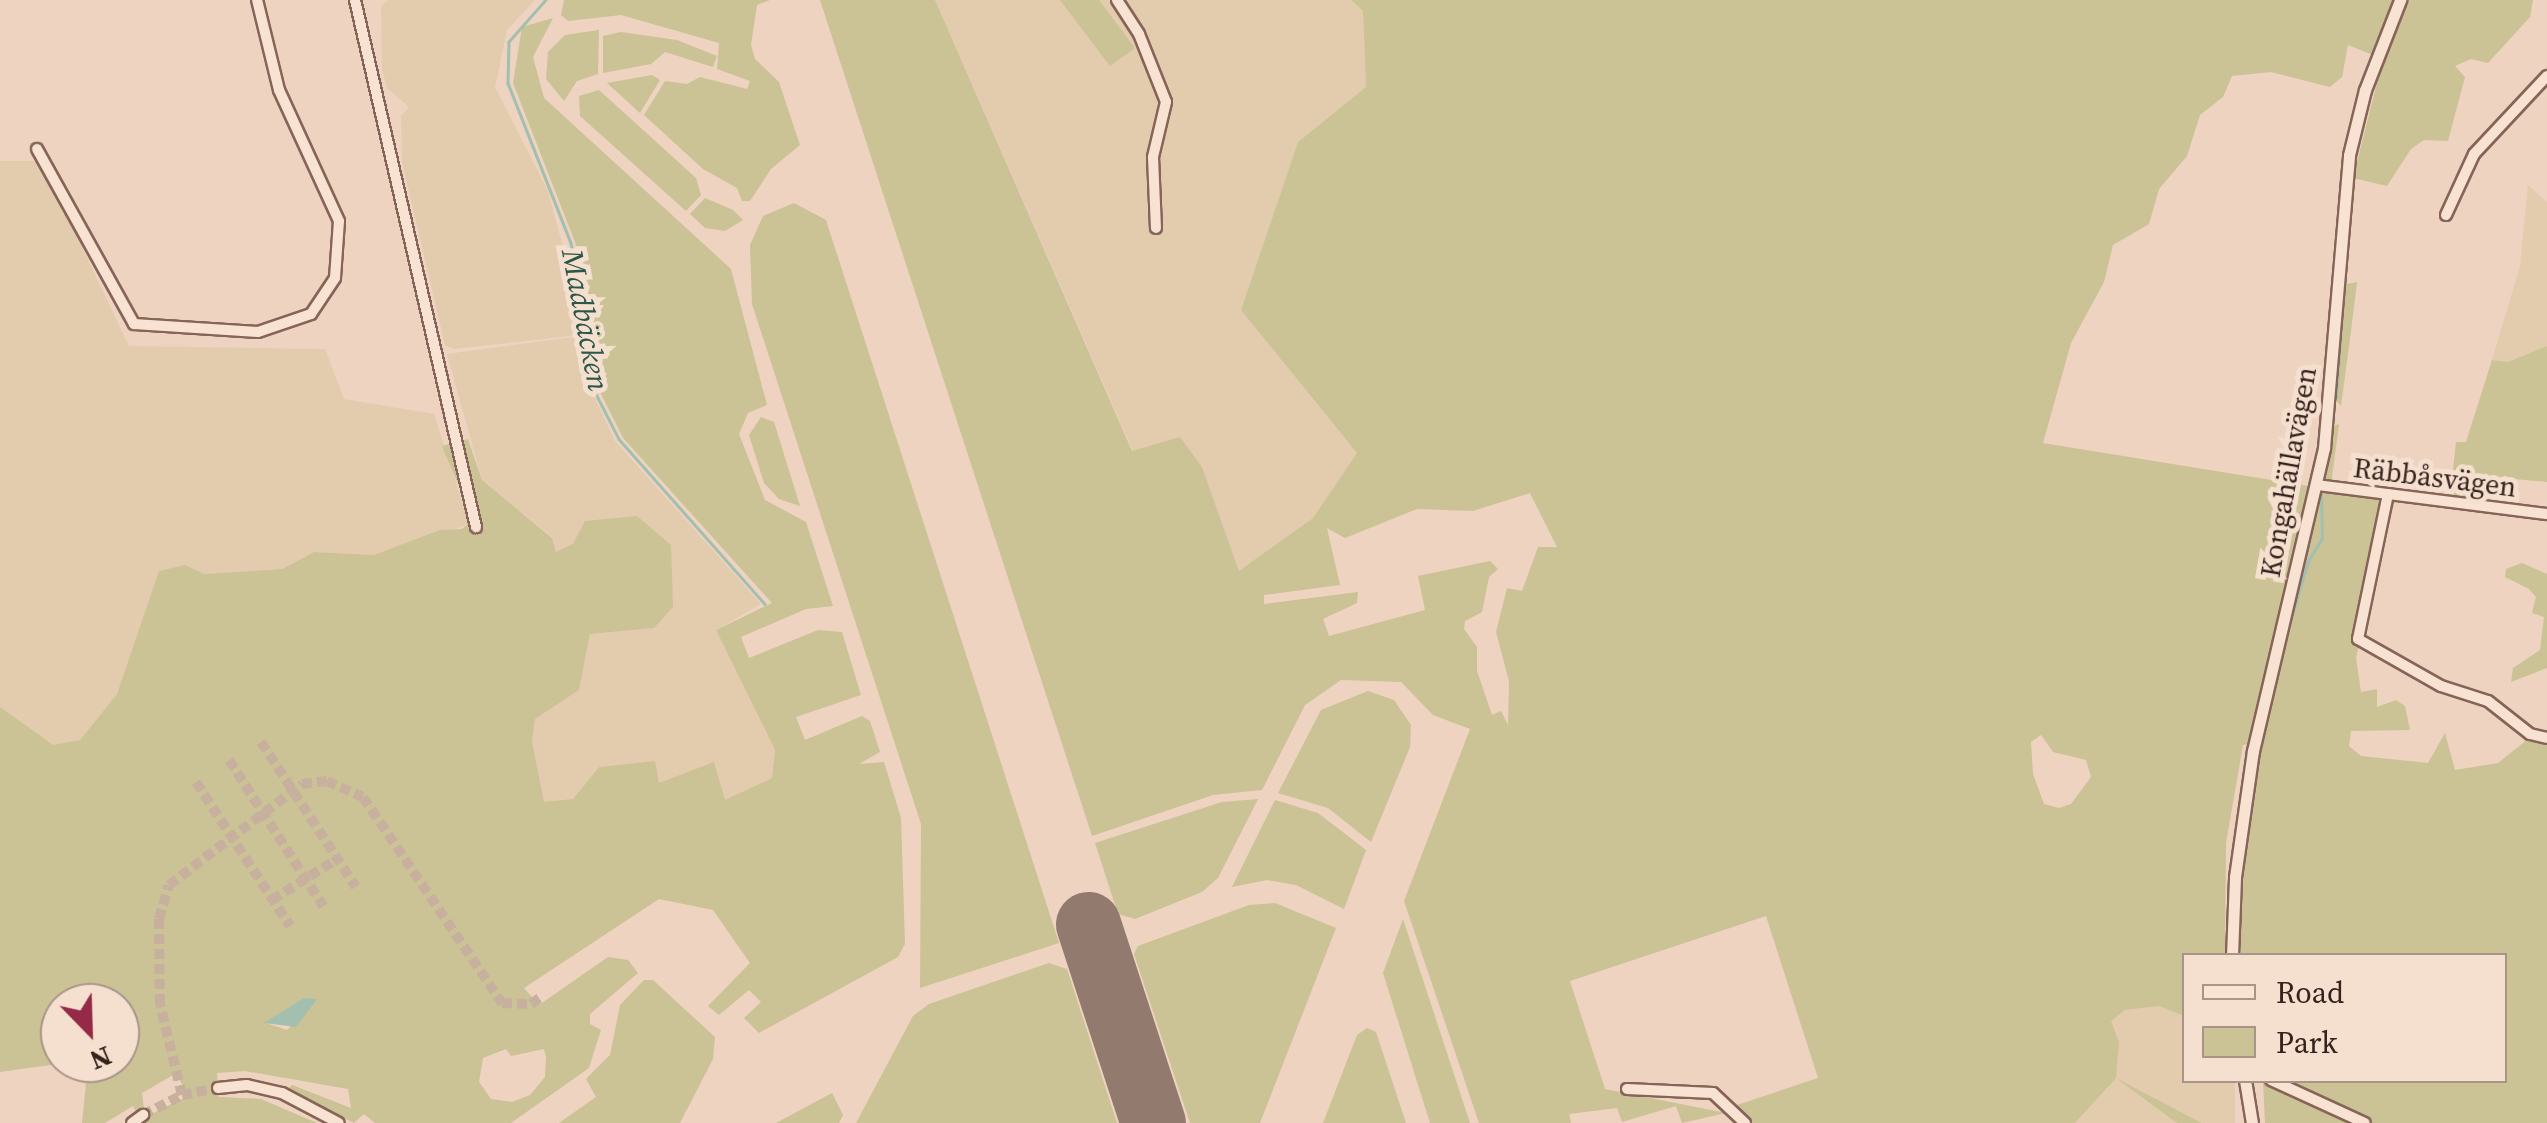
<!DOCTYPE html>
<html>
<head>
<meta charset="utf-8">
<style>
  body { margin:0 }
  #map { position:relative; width:2547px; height:1123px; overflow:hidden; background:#edd3c0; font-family:"Source Serif 4",serif }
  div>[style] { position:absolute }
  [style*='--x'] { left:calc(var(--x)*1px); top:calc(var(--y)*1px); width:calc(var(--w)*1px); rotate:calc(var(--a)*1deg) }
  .farmland>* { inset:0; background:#e3cbae }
  .green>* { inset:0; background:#cbc295 }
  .water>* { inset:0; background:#a3bfaf }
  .stream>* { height:2.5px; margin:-1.25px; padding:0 1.25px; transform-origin:1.25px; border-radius:1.25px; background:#a3bfaf }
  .runway>* { height:65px; margin:-32.5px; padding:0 32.5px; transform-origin:32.5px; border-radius:32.5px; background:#927a6e }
  .minor-tunnel>* { height:10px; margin-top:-5px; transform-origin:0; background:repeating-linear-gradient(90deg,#c8b09f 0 10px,transparent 0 15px) }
  .roads { filter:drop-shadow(2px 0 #866458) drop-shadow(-2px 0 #866458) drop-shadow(0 2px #866458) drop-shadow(0 -2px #866458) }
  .minor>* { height:10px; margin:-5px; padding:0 5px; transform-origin:5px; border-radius:5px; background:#f8e3d3 }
  .tertiary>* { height:11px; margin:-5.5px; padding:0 5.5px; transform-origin:5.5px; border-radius:5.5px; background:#f8e3d3 }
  span { translate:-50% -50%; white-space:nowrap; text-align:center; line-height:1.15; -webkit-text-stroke:10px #f5e0d0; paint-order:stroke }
  .street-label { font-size:28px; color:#36221d }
  .water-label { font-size:30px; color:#2c5647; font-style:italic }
  .legend { position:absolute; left:2182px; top:953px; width:325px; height:130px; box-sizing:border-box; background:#f5e0d0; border:2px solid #a99488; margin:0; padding:12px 18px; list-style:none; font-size:30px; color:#36221d }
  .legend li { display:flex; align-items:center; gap:20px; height:50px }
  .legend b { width:50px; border:2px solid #a99488 }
  .north { position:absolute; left:40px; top:983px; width:100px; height:100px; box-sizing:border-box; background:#f5e0d0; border:2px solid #a99488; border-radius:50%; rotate:157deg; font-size:28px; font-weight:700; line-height:40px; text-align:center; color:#36221d }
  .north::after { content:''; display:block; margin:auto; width:35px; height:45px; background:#942948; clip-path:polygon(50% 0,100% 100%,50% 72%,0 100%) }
</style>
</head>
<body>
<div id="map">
  <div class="farmland">
    <div style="clip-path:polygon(389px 0,535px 0,507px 30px,495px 87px,548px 191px,580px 312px,580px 335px,454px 349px,445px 345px,402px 162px,401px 116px,409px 107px,387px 88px,382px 69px,381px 6px)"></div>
    <div style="clip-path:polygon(935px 0,1351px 0,1363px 11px,1366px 87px,1298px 142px,1241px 310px,1357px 453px,1313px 518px,1239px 571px,1202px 467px,1180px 438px,1133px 451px)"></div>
    <div style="clip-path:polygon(0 161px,41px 161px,129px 346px,325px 349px,344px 399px,434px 414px,469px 524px,374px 555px,314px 552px,282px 569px,203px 574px,185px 565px,160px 571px,117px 694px,80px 740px,53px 746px,0 707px)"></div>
    <div style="clip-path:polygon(2528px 185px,2547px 202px,2547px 346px,2508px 362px,2492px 360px,2520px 266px)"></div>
    <div style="clip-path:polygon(580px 336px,592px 392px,615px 441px,761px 604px,716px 630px,775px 750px,772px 778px,724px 801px,658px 783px,654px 762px,599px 767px,573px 799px,544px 803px,532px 742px,535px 719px,579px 690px,590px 634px,653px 628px,574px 544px,556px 552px,552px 537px,482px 480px,447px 354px)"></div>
    <div style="clip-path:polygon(2159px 1006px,2184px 1016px,2184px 1080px,2235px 1081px,2235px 1123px,2202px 1123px,2130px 1085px,2177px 1123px,2075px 1123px,2116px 1078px,2111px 1021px,2125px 1010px)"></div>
  </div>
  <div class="green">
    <div style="clip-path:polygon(564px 0,770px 0,757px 5px,751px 45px,755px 59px,779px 82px,800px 145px,771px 169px,750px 201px,742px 201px,737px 188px,703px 169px,644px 115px,665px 81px,687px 84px,700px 77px,747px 89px,750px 81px,717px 69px,719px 43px,621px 15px,568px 21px,561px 15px)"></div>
    <div style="clip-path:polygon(evenodd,820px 0,935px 0,1132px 451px,1180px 437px,1202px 467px,1239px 571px,1313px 518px,1357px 453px,1241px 310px,1298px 142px,1366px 87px,1363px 11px,1351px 0,2533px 0,2530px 17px,2488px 63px,2471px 59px,2455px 66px,2465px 77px,2448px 141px,2424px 140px,2411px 149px,2387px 186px,2353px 178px,2383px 59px,2348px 45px,2342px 77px,2330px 87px,2271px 72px,2232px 76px,2223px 97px,2200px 115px,2187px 156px,2159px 189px,2149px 224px,2113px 245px,2104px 282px,2071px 343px,2043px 443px,2395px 500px,2356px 658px,2361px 692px,2377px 689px,2377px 707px,2396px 700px,2405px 706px,2410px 730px,2351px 731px,2349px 746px,2361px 756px,2428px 763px,2445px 733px,2455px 770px,2498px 763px,2528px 739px,2547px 745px,2547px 1123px,2265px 1123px,2263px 1081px,2504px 1080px,2504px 956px,2241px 955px,2241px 879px,2261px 743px,2243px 745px,2226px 843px,2225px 955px,2184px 956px,2184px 1016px,2159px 1006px,2125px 1010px,2111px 1021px,2119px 1042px,2116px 1078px,2202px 1123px,2177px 1123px,2116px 1078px,2075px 1123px,1735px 1123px,1728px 1117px,1741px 1114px,1737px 1105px,1818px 1078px,1766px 916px,1570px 981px,1605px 1089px,1726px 1113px,1682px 1123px,1676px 1106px,1622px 1122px,1617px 1108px,1569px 1114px,1571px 1123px,1479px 1123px,1404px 901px,1470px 729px,1433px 715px,1401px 682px,1341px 680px,1305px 705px,1262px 790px,1213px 795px,1092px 836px,820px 0,1530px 493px,1557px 547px,1538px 547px,1522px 591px,1507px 588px,1496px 632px,1509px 681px,1508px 725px,1501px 711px,1492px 715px,1477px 671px,1477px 647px,1464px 629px,1465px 621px,1482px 612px,1489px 577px,1498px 569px,1490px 561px,1418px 576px,1425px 610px,1329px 636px,1323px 619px,1357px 603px,1358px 592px,1264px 604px,1264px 595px,1340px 585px,1327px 528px,1345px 538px,1417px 509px,1473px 511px,1530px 493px,820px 0,2041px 735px,2053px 752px,2086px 760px,2091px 777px,2071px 804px,2059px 808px,2044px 804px,2033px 774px,2031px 742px,2041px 735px)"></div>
    <div style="clip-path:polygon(1060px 0,1099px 0,1135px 48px,1110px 66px)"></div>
    <div style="clip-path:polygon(evenodd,553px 18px,533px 57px,544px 98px,731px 269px,767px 405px,748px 413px,739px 434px,765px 500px,806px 522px,833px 606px,806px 609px,741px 637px,749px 658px,818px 630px,842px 632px,861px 695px,796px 717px,805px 740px,862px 716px,870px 721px,880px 752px,859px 764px,884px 762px,901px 818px,905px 944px,898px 957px,759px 1033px,744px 1018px,761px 1002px,749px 990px,719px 1015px,708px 1006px,750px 963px,713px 910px,659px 899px,524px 988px,539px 1005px,608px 957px,628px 960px,638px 973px,590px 1014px,590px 1024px,601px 1030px,589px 1068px,511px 1123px,375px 1123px,364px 1114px,354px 1123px,288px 1089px,292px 1085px,351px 1108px,348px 1089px,245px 1071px,217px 1073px,219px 1097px,261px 1099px,317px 1123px,143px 1123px,133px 1106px,105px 1123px,82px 1123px,88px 1063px,120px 1063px,120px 1003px,60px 1003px,64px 1063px,0 1072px,0 707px,53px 745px,80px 740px,117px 694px,159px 571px,185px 565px,204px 574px,282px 569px,314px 552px,374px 555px,440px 530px,462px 529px,469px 523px,463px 496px,442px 446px,468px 439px,482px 480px,552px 538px,556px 552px,573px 544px,585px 521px,637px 516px,671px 545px,673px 607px,654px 628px,590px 634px,579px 690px,535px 719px,532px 742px,544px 802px,573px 799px,599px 767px,655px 761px,659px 783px,714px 762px,725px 800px,772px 778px,775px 750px,716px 630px,772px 603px,623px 438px,599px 390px,596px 334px,575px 242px,513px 83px,522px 27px,553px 18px,304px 998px,316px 1000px,287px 1030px,266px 1023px,304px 998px,553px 18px,506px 1049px,511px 1056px,544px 1049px,546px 1057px,545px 1077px,530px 1095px,512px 1102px,491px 1099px,479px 1082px,483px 1058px,506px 1049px,553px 18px,175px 1074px,190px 1095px,145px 1117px,142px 1093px,175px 1074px)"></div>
    <div style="clip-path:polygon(599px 30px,598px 74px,577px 81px,564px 101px,546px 79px,548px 52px,565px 35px)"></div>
    <div style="clip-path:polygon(621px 32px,677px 40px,717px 56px,713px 67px,665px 52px,651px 64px,603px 73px,603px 36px)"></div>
    <div style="clip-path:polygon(652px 75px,660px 80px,640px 113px,607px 83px)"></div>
    <div style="clip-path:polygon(599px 90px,696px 178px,701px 195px,686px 211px,580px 116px,579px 96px)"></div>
    <div style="clip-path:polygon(705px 198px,733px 210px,743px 220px,725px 231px,705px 228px,690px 214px)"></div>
    <div style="clip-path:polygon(794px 203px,826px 220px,1059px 943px,920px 988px,921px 824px,752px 304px,750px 245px,763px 216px)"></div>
    <div style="clip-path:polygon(2357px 282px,2350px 339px,2341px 406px,2335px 399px,2343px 285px)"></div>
    <div style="clip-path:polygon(2547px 346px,2547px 482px,2481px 476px,2468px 497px,2450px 497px,2456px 442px,2466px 442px,2492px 360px,2508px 362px)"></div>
    <div style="clip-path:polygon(761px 417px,774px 422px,800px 506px,779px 499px,764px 483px,749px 435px)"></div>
    <div style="clip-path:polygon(2339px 424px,2331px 485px,2323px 476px,2331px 427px)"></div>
    <div style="clip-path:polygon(2522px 563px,2547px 574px,2547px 668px,2511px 682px,2513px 668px,2540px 650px,2544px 617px,2532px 613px,2536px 597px,2529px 589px,2505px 577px,2506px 569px)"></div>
    <div style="clip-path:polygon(1368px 691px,1394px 700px,1411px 725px,1410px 747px,1371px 842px,1328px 808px,1278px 793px,1321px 710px)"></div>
    <div style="clip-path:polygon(1258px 799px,1218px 878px,1202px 892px,1135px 919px,1118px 914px,1095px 843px,1222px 802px)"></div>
    <div style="clip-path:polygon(1275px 800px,1318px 813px,1366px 850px,1344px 909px,1296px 885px,1267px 880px,1232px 887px)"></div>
    <div style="clip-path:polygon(1275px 903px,1336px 928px,1260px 1123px,1190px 1123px,1134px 954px,1138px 946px,1249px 905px)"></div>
    <div style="clip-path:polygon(1403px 919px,1470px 1123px,1430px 1123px,1383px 973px)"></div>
    <div style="clip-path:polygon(1049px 963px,1067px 969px,1117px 1123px,856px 1123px,913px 1016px,929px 1004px)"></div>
    <div style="clip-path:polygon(644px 980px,653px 980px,715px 1037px,713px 1059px,680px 1123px,559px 1123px,596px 1097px,586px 1079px,610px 1055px,620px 1005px)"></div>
    <div style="clip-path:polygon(1367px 1028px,1376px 1032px,1406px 1123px,1323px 1123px,1357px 1035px)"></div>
    <div style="clip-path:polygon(832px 1093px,843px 1115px,839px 1123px,776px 1123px)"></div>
  </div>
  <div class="water">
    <div style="clip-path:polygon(304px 998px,317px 999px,296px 1027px,264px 1023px)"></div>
  </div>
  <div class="stream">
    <div style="--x:546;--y:0;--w:56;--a:131.4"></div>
    <div style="--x:509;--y:42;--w:41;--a:91.4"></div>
    <div style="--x:508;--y:83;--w:172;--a:68.5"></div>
    <div style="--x:571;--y:243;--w:93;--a:77"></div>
    <div style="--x:592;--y:334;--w:52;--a:90"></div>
    <div style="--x:592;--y:386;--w:59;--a:63"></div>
    <div style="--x:619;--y:439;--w:220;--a:48.5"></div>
    <div style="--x:2397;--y:23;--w:25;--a:-67"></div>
    <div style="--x:2336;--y:397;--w:113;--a:-86"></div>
    <div style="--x:2330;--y:439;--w:13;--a:-81"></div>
    <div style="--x:2283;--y:646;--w:89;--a:-73.6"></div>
    <div style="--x:2308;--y:561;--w:26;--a:-58"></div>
    <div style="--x:2322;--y:539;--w:45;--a:-91.3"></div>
  </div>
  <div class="runway">
    <div style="--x:1088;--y:924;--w:209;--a:71.9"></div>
  </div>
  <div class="minor-tunnel">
    <div style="--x:261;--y:742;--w:173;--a:56.8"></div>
    <div style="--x:229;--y:760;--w:174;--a:57.2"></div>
    <div style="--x:196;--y:782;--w:172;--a:56.9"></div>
    <div style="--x:272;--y:900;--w:77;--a:-32.2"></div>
    <div style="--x:182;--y:1095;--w:94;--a:-103.6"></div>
    <div style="--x:160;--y:1004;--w:85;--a:-90.7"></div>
    <div style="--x:159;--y:919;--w:35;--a:-74"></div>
    <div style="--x:169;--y:885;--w:167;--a:-37.2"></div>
    <div style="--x:302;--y:784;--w:25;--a:-7"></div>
    <div style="--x:327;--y:781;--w:39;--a:24"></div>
    <div style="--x:363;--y:797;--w:249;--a:56"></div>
    <div style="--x:502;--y:1003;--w:29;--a:2"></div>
    <div style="--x:531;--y:1004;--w:12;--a:-35"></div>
    <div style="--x:143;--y:1115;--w:44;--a:-27.1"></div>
    <div style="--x:182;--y:1095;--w:37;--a:-11"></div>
  </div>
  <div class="roads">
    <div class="minor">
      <div style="--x:355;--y:0;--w:541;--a:77.07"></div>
      <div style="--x:1117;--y:0;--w:40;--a:57.1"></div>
      <div style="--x:1139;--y:34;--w:73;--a:68.3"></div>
      <div style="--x:1166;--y:102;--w:57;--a:103.3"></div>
      <div style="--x:1153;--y:157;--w:71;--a:87.6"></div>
      <div style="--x:37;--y:149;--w:200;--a:61"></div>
      <div style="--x:134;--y:324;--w:124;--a:3.7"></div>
      <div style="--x:258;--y:332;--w:56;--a:-18.8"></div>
      <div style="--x:311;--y:314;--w:43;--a:-56.3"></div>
      <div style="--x:335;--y:278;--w:57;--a:-86"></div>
      <div style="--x:339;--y:221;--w:144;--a:-114.6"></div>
      <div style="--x:279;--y:90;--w:93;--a:-103.7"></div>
      <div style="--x:2446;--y:215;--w:67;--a:-65.3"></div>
      <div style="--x:2474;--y:154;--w:107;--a:-46.9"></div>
      <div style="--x:2317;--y:485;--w:232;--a:7.2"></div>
      <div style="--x:2388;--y:494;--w:148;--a:101.7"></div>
      <div style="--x:2358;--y:639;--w:95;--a:29.5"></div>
      <div style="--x:2441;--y:686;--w:49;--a:17.7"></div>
      <div style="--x:2488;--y:701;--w:53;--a:38.2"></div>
      <div style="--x:2530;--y:734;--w:17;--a:13"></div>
      <div style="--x:2271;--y:1080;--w:103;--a:24.6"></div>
      <div style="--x:218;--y:1088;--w:29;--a:-6"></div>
      <div style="--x:247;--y:1085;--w:36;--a:13"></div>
      <div style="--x:282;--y:1093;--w:64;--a:27.8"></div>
      <div style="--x:1627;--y:1089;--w:86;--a:2.7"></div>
      <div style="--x:1713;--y:1093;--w:44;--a:43.2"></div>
      <div style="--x:132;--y:1123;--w:14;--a:-36"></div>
    </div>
    <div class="tertiary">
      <div style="--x:2232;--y:956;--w:79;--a:-87.8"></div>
      <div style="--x:2235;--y:877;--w:127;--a:-81.9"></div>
      <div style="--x:2253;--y:751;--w:311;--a:-76.8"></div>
      <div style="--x:2324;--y:448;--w:294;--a:-85.1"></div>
      <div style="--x:2349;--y:155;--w:67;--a:-76.2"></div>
      <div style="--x:2365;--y:90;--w:97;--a:-68.7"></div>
      <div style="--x:2245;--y:1080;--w:44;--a:80.8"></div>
    </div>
  </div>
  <div class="street-label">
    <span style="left:2288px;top:472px;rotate:-80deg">Kongahällavägen</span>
    <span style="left:2435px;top:477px;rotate:7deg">Räbbåsvägen</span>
  </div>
  <div class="water-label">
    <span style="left:585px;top:320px;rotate:79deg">Madbäcken</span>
  </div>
  <ul class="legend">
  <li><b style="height:12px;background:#f8e3d3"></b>Road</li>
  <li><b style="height:28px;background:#cbc295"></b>Park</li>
  </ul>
  <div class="north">N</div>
</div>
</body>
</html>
